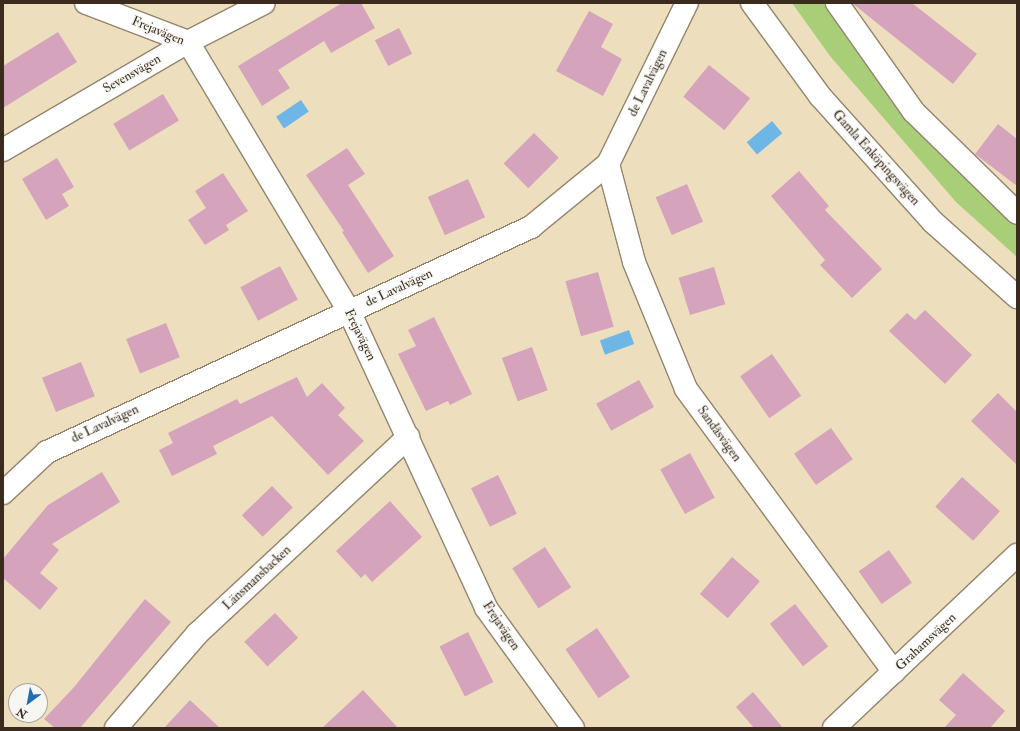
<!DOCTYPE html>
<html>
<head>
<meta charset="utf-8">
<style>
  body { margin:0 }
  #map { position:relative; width:1020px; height:731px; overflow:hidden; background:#eddfbd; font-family:"IM FELL Double Pica",serif }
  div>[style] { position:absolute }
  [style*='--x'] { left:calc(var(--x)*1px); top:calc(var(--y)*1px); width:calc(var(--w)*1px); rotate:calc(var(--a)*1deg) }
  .green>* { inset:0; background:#a9ce78 }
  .water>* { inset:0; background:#6eb6e5; transform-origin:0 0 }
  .building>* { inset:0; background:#d5a4bc; transform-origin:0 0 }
  .roads { filter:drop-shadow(1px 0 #94846e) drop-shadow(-1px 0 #94846e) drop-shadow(0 1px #94846e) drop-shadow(0 -1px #94846e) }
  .minor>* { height:22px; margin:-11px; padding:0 11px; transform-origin:11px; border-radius:11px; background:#fff }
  span { translate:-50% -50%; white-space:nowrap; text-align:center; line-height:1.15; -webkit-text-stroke:3px #f6f6f2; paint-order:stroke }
  .street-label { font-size:13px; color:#3b2a1e }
  .frame { position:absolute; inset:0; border:4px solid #3b2a1e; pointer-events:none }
  .north { position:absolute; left:8px; top:683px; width:40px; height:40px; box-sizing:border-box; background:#f6f6f2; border:1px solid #aba49d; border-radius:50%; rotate:212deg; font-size:11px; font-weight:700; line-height:16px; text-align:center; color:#3b2a1e }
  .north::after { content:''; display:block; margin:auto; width:14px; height:18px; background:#1f6fb2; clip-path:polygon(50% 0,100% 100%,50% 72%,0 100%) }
</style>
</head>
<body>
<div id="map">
  <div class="green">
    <div style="clip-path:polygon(792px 3px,827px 3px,1017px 222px,1017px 257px,956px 202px,830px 56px)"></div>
  </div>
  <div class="water">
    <div style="left:301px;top:100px;width:14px;height:30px;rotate:56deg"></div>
    <div style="left:772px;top:121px;width:16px;height:33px;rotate:50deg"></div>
    <div style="left:629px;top:330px;width:15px;height:31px;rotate:70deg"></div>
  </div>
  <div class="building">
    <div style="clip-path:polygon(342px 3px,361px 3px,375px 28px,331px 53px,324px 41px,278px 70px,290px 88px,262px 106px,238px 66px)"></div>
    <div style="clip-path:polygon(852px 3px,912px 3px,977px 54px,953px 84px)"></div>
    <div style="clip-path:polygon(589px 11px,613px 24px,601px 47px,622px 59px,603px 96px,556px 71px)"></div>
    <div style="left:399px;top:28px;width:29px;height:27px;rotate:63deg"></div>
    <div style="clip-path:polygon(58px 32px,77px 62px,3px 108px,3px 66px)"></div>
    <div style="left:709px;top:65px;width:53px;height:41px;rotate:39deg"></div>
    <div style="left:163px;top:94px;width:31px;height:58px;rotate:59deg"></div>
    <div style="clip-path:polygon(998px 124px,1017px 139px,1017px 186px,975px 154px)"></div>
    <div style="left:534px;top:133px;width:35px;height:43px;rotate:45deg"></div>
    <div style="clip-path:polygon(347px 148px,365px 174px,348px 185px,394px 256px,368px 273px,342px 232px,344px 231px,306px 175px)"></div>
    <div style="clip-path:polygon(57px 158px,74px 187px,62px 194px,69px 206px,46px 220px,22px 179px)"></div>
    <div style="clip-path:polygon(799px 171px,829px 206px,825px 210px,882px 269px,852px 298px,820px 265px,825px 260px,771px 196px)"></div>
    <div style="clip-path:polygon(223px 173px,248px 211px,226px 225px,229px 230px,205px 245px,188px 220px,206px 208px,195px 191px)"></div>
    <div style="left:468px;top:179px;width:42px;height:44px;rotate:66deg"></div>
    <div style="left:687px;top:184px;width:41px;height:34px;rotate:67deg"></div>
    <div style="left:280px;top:266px;width:38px;height:45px;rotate:62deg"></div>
    <div style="left:714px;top:267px;width:39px;height:37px;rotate:73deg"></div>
    <div style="left:598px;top:272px;width:57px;height:34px;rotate:74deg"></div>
    <div style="clip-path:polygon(925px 310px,972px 355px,945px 384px,889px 331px,907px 313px,915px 320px)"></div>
    <div style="clip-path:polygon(434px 317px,472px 394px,450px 405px,448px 401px,426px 411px,398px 354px,416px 346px,408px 330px)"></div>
    <div style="left:166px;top:323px;width:37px;height:43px;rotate:68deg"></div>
    <div style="left:532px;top:347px;width:46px;height:32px;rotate:70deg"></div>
    <div style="left:772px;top:354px;width:51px;height:39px;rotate:55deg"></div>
    <div style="left:81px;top:362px;width:37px;height:42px;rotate:68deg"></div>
    <div style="clip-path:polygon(297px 377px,307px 397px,322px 383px,345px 408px,338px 415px,364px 441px,328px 475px,272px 416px,213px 446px,217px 454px,172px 476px,159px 450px,173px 443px,168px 433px,237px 399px,240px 404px)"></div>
    <div style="left:639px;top:380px;width:31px;height:49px;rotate:61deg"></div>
    <div style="clip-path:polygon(998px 393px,1017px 412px,1017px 465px,971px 421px)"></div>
    <div style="left:831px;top:428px;width:38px;height:45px;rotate:55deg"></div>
    <div style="left:690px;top:453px;width:51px;height:34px;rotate:61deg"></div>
    <div style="clip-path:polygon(102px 472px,120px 502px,52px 544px,59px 550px,40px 573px,58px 588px,40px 610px,3px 578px,3px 559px,48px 505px)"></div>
    <div style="left:498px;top:475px;width:43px;height:30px;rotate:64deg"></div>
    <div style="left:962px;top:477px;width:51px;height:40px;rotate:42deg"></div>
    <div style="left:272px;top:486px;width:30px;height:42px;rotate:46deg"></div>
    <div style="clip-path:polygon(390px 501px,422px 537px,372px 582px,365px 574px,361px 578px,336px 551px)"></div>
    <div style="left:545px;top:547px;width:48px;height:39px;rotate:57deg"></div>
    <div style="left:889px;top:550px;width:40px;height:37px;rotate:55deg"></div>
    <div style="left:732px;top:557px;width:37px;height:49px;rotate:41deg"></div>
    <div style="clip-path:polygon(145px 599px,171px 622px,80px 728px,55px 728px,44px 719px,75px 686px)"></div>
    <div style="left:795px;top:604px;width:54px;height:32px;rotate:52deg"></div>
    <div style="left:275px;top:613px;width:34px;height:42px;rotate:47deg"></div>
    <div style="left:597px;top:628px;width:59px;height:38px;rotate:56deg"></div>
    <div style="left:468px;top:632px;width:56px;height:32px;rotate:63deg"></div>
    <div style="clip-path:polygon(963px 673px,1005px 711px,990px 728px,944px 728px,956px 715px,939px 700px)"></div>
    <div style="clip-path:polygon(363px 690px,398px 728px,322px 728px)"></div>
    <div style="clip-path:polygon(753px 692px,783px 728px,754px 728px,736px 707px)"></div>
    <div style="clip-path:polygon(190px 700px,220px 728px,164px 728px)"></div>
  </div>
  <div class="roads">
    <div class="minor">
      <div style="--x:86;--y:3;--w:109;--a:20.9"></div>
      <div style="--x:188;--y:42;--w:313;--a:59.1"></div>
      <div style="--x:349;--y:311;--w:327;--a:65.2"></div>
      <div style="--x:486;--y:608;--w:148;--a:54.1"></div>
      <div style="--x:752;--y:3;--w:115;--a:53.8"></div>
      <div style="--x:820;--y:96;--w:169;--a:48.1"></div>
      <div style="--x:933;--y:222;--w:113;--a:41.8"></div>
      <div style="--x:837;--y:3;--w:133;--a:54.8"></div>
      <div style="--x:914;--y:112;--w:144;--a:44.4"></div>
      <div style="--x:3;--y:150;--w:214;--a:-30.3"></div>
      <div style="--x:188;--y:42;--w:85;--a:-27.2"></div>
      <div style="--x:608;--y:164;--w:101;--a:75.1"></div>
      <div style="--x:634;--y:262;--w:137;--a:67.7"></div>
      <div style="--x:686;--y:389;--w:351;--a:53.7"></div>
      <div style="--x:3;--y:493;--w:60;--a:-43"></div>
      <div style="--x:47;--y:452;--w:534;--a:-24.93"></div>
      <div style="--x:531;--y:227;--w:99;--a:-39.3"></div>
      <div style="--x:608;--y:164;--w:179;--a:-63.9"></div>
      <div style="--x:116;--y:728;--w:124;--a:-49.2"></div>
      <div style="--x:197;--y:634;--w:289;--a:-43"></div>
      <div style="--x:834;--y:728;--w:252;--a:-43.4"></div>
    </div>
  </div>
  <div class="street-label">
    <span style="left:158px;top:31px;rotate:22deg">Frejavägen</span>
    <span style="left:132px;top:74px;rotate:-30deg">Sevensvägen</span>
    <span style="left:648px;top:83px;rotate:-64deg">de Lavalvägen</span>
    <span style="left:876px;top:158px;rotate:48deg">Gamla Enköpingsvägen</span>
    <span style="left:399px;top:288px;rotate:-25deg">de Lavalvägen</span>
    <span style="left:360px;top:335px;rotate:64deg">Frejavägen</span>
    <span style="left:105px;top:424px;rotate:-25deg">de Lavalvägen</span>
    <span style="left:719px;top:434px;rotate:54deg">Sandåsvägen</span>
    <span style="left:257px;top:578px;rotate:-43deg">Länsmansbacken</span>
    <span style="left:501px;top:626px;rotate:56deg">Frejavägen</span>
    <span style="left:926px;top:642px;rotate:-43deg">Grahamsvägen</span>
  </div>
  <div class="frame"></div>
  <div class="north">N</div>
</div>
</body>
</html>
